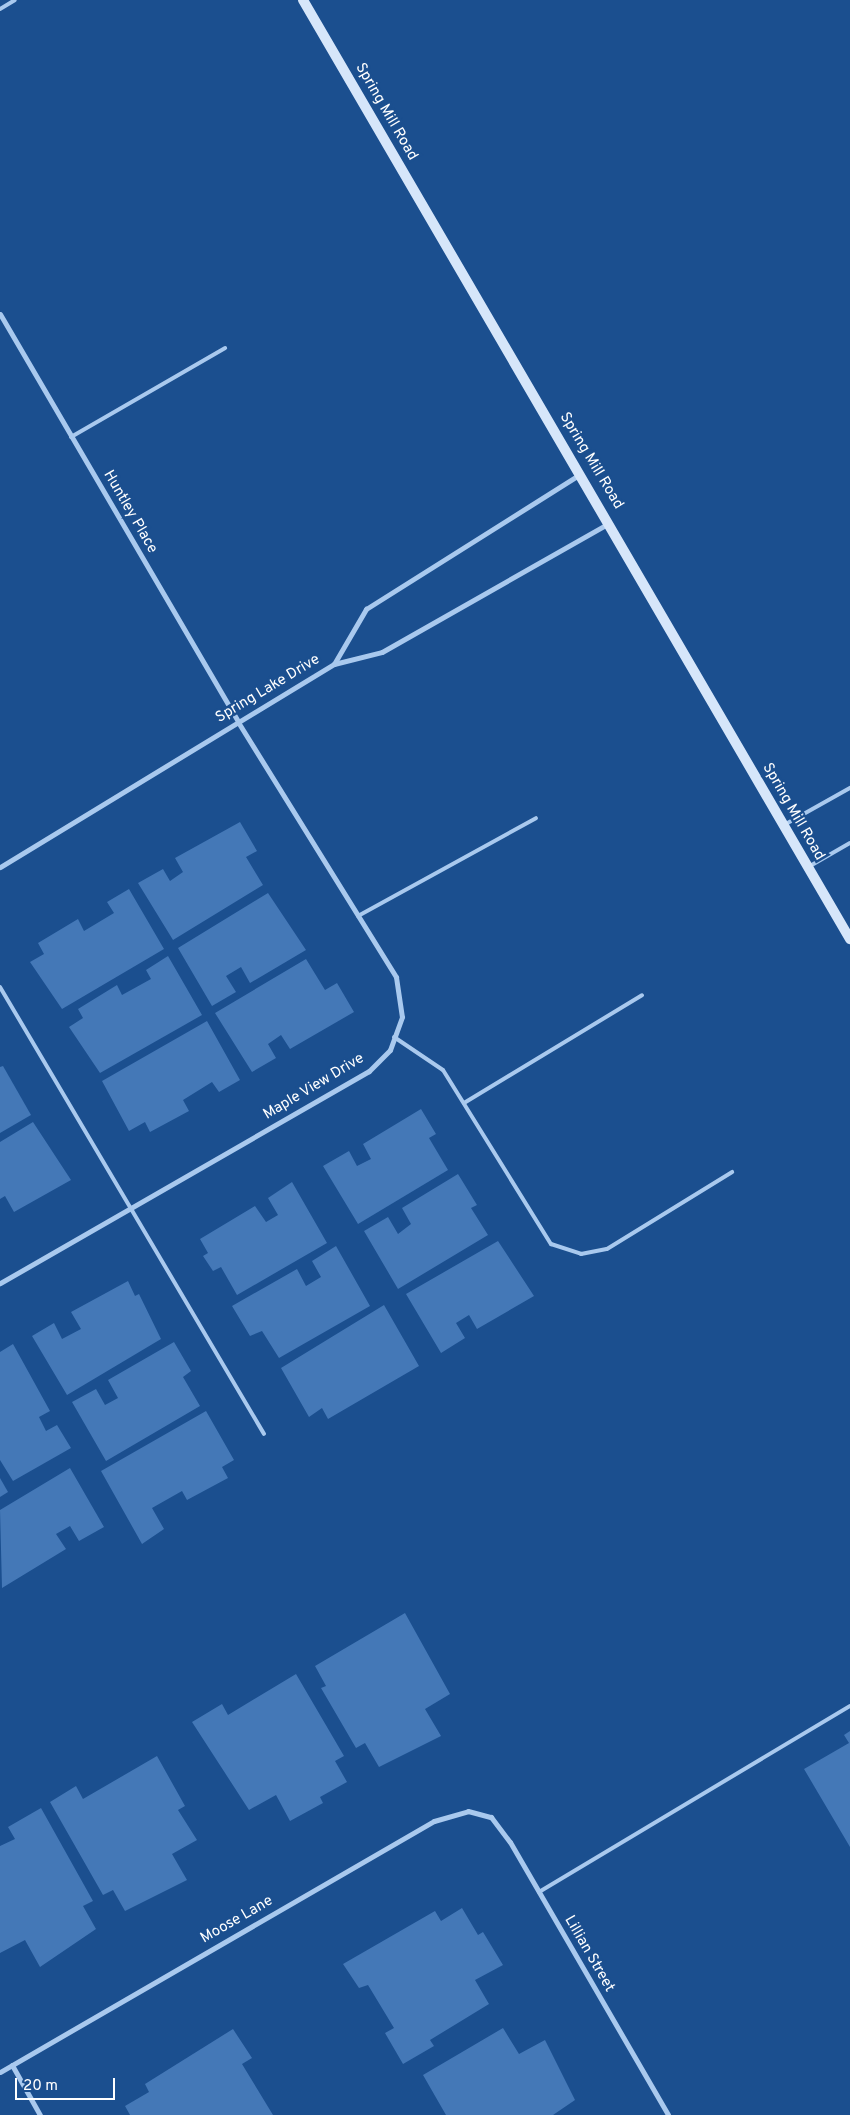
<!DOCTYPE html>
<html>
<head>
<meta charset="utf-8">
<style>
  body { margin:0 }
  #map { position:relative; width:850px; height:2115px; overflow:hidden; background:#1b4f8f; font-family:Overpass,sans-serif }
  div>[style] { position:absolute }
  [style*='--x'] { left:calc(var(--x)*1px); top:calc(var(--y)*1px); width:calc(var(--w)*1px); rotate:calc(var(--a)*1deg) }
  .building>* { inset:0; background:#4478b7 }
  .lane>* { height:4px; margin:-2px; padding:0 2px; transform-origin:2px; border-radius:2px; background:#a9c9ee }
  .street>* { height:5px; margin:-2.5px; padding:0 2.5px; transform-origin:2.5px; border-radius:2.5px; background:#a9c9ee }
  .secondary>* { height:10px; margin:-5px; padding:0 5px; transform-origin:5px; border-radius:5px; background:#d6e6fa }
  span { translate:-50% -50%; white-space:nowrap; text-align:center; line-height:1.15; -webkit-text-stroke:5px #1b4f8f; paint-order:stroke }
  .street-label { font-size:15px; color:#fff }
  .scale { position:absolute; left:15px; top:2078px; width:100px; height:22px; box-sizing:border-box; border:2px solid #fff; border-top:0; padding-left:6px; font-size:15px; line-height:18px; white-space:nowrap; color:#fff; -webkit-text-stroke:4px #1b4f8f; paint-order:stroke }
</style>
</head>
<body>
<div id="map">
  <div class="building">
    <div style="clip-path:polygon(240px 822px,257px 851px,246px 857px,263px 885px,173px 940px,138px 883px,163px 869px,170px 881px,183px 872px,175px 858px)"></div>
    <div style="clip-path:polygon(129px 889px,164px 949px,62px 1009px,30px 962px,44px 954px,38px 943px,78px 919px,84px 931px,114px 913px,107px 902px)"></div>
    <div style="clip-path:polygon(268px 893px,306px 950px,250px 983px,241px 967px,226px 976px,236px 992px,212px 1006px,178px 948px)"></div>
    <div style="clip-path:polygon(168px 956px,202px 1015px,100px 1073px,69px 1027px,83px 1018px,78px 1009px,117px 985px,122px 995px,151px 979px,146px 970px)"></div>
    <div style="clip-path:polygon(306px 959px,325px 990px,337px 983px,354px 1012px,290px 1049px,281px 1035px,268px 1044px,276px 1058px,252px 1072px,215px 1013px)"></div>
    <div style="clip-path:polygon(207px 1021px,240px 1080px,219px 1092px,212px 1082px,183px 1100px,189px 1111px,150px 1132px,145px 1122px,129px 1131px,102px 1081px)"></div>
    <div style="clip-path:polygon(3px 1066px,31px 1115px,0 1133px,0 1067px)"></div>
    <div style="clip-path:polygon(421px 1109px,436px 1134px,429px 1138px,448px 1170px,358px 1224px,323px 1166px,349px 1151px,357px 1166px,371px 1159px,363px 1144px)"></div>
    <div style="clip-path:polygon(33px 1122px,71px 1180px,14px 1212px,5px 1196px,0 1199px,0 1142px)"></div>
    <div style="clip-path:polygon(458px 1174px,477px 1205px,471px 1208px,488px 1235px,398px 1289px,364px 1231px,388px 1217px,398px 1234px,411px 1224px,402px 1208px)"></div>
    <div style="clip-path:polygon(292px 1182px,327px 1243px,237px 1295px,221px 1267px,213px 1271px,203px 1256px,208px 1253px,200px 1239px,255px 1206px,266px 1222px,278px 1215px,268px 1198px)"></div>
    <div style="clip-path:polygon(498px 1241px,534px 1296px,477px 1329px,469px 1315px,456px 1323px,465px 1338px,441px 1353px,406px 1294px)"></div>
    <div style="clip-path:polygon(336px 1246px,370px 1306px,279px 1358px,262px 1331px,250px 1336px,232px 1306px,297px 1269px,306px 1286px,321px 1277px,312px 1261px)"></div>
    <div style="clip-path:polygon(128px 1281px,135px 1296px,139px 1294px,161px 1339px,67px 1395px,32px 1336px,54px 1323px,62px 1339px,81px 1329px,71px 1312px)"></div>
    <div style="clip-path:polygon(384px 1305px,419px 1366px,328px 1419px,322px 1408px,309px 1417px,281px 1368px)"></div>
    <div style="clip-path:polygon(174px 1342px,191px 1371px,183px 1377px,200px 1406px,106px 1461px,72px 1402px,96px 1389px,105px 1405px,118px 1398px,108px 1380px)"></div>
    <div style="clip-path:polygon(13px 1344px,50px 1411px,39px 1417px,46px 1431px,57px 1425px,71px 1448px,13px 1481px,0 1460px,0 1352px)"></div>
    <div style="clip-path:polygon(206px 1411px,234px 1460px,222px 1467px,228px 1478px,187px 1500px,182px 1491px,152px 1508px,164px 1529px,142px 1544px,101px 1471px)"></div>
    <div style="clip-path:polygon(70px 1468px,104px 1527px,79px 1541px,70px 1526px,56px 1534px,66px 1549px,2px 1588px,0 1510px)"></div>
    <div style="clip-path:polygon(0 1478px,8px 1492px,0 1497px)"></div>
    <div style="clip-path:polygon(405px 1613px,450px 1694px,425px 1709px,441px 1736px,379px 1767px,365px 1743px,356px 1748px,321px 1688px,326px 1686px,315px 1666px)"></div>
    <div style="clip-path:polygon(296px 1674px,344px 1756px,335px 1761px,347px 1782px,320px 1797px,323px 1803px,290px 1821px,276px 1795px,249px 1810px,192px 1722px,222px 1704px,228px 1715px)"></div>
    <div style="clip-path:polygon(850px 1731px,850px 1847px,804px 1769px,849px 1743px,844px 1735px)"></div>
    <div style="clip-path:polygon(157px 1756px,185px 1806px,178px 1810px,197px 1840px,172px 1854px,187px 1880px,125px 1911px,113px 1890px,103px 1895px,50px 1802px,76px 1786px,83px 1799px)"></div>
    <div style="clip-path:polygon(41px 1808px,93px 1901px,83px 1906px,96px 1929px,40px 1967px,25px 1940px,0 1953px,0 1846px,15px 1839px,8px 1827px)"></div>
    <div style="clip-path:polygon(462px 1908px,478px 1935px,483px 1932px,503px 1965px,475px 1980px,489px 2004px,430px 2040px,434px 2046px,403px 2064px,385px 2033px,394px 2028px,368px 1985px,359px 1988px,343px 1964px,435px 1911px,441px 1921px)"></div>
    <div style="clip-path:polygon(503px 2028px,519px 2054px,545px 2040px,575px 2100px,553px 2115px,446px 2115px,423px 2075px)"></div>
    <div style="clip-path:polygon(233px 2029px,252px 2058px,242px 2064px,273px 2115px,130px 2115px,125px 2106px,149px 2092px,145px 2084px)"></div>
  </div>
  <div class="lane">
    <div style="--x:0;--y:9;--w:17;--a:-31"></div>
    <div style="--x:71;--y:437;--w:178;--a:-30"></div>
    <div style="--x:784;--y:825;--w:76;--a:-29.3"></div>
    <div style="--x:810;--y:866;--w:46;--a:-29.9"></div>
    <div style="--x:358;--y:916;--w:203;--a:-28.8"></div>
    <div style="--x:0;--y:987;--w:519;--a:59.43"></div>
    <div style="--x:394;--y:1037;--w:59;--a:34"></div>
    <div style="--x:443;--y:1070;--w:205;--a:58.2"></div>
    <div style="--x:551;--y:1244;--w:32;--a:18"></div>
    <div style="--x:581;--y:1254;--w:26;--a:-11"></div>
    <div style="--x:607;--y:1249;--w:147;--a:-31.6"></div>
    <div style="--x:464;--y:1103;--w:208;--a:-31.2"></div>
    <div style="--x:539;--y:1892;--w:362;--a:-30.9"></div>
  </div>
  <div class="street">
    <div style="--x:0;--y:314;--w:472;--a:59.7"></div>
    <div style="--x:238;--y:722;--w:300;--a:58.2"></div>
    <div style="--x:396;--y:977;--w:40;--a:81.5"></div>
    <div style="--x:402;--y:1017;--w:35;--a:110"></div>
    <div style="--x:390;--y:1050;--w:30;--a:135"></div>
    <div style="--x:369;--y:1071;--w:426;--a:150.1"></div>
    <div style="--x:334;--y:664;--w:64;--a:-59.8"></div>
    <div style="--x:366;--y:609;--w:253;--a:-32.2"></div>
    <div style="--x:0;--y:867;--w:391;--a:-31.3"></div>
    <div style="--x:334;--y:664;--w:49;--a:-14"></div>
    <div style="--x:382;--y:652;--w:261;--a:-29.6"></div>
    <div style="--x:12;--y:2065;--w:57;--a:60.8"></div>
    <div style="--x:0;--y:2072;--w:501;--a:-30.04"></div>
    <div style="--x:434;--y:1821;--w:35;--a:-16"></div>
    <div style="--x:468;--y:1811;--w:24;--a:15"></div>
    <div style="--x:491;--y:1817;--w:31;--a:53"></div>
    <div style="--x:510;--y:1842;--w:315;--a:59.9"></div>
  </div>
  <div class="secondary">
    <div style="--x:303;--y:0;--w:1087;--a:59.78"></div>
  </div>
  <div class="street-label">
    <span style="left:386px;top:112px;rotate:60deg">Spring Mill Road</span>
    <span style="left:591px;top:461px;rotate:59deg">Spring Mill Road</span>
    <span style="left:130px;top:512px;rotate:60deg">Huntley Place</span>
    <span style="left:268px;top:689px;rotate:-31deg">Spring Lake Drive</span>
    <span style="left:793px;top:812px;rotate:60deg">Spring Mill Road</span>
    <span style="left:314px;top:1087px;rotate:-31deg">Maple View Drive</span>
    <span style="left:237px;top:1920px;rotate:-30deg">Moose Lane</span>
    <span style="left:589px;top:1954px;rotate:60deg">Lillian Street</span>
  </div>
  <div class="scale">20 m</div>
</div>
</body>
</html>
